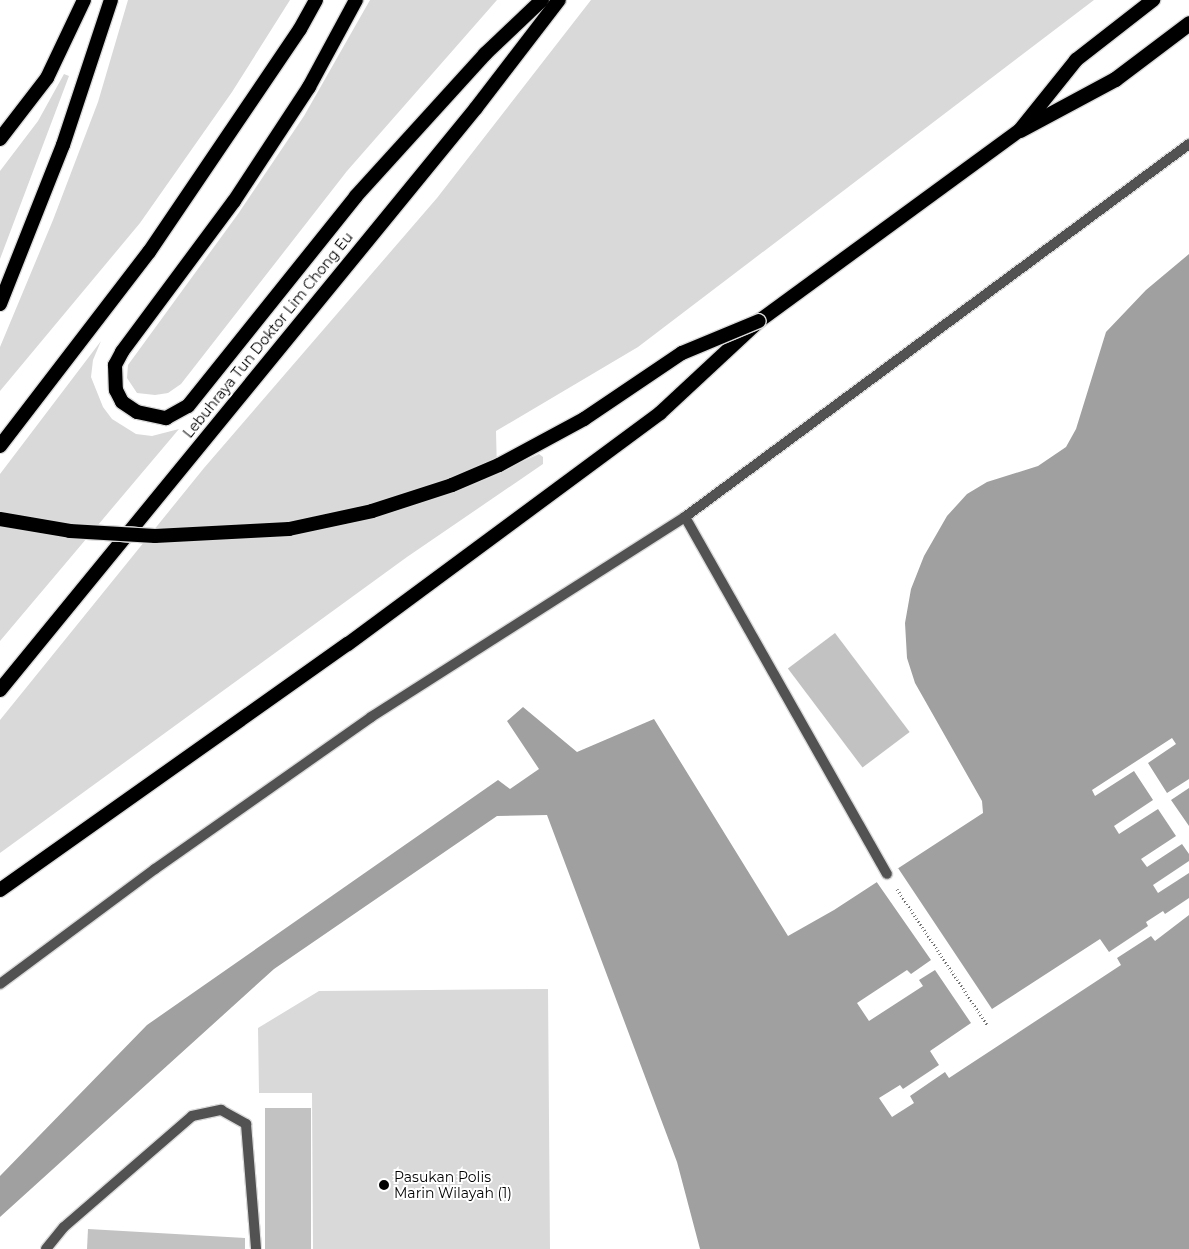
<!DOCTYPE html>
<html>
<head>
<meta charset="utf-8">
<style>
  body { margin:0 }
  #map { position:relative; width:1189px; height:1249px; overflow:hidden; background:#fff; font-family:Montserrat,sans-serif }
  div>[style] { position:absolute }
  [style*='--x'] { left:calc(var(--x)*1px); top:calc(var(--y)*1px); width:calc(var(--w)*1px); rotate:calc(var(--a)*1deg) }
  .green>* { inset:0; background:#d9d9d9 }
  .water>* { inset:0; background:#a0a0a0 }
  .pier>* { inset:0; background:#fff }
  .building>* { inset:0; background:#c2c2c2; transform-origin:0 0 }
  .path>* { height:3px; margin-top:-1.5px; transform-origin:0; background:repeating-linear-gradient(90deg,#747474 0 1px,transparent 0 3.5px) }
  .roads { filter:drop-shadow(1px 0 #dbdbdb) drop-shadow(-1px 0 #dbdbdb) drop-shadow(0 1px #dbdbdb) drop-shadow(0 -1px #dbdbdb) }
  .service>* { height:10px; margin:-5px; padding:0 5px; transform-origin:5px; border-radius:5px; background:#525252 }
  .minor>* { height:10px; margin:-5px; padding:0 5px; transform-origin:5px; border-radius:5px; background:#525252 }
  .trunk>* { height:14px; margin:-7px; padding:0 7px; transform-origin:7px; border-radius:7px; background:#000 }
  .motorway>* { height:15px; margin:-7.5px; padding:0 7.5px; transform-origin:7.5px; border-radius:7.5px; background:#000 }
  .bridges { filter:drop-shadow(1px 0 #dbdbdb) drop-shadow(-1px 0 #dbdbdb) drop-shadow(0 1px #dbdbdb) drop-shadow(0 -1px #dbdbdb) }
  .trunk-bridge>* { height:14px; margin:-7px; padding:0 7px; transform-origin:7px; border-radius:7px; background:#000 }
  .dots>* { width:14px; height:14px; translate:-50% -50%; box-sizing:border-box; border:2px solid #fff; border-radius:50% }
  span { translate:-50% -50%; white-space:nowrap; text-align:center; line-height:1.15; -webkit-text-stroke:4px #fff; paint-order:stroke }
  .street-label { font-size:14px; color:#000 }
  .poi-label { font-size:14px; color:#000 }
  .left { translate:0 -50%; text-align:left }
</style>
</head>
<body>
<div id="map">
  <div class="green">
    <div style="clip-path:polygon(128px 0,290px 0,232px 92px,140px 223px,0 391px,0 347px,53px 220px,98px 102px)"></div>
    <div style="clip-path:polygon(370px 0,497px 0,347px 171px,181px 384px,168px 393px,155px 395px,137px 393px,127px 378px,128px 365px,238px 214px,304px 116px)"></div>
    <div style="clip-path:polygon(591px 0,1094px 0,638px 347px,496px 431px,497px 473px,539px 454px,543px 457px,543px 464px,407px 557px,0 853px,0 720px,204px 468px,437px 198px)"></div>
    <div style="clip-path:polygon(64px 74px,69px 76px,0 259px,0 171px,38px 121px)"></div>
    <div style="clip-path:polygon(101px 341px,93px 360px,91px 377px,103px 407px,112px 419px,136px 434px,152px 436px,179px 429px,0 641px,0 474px)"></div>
    <div style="clip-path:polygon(548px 989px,550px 1249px,313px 1249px,312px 1093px,259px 1093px,258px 1028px,319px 991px)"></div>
  </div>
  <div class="water">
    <div style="clip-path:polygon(1189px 254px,1189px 1249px,700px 1249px,677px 1162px,547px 815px,497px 816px,274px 969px,0 1217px,0 1176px,147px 1025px,498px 780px,510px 789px,539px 769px,507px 721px,523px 707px,577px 752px,654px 719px,788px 936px,834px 910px,983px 813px,982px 801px,915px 683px,907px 658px,905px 623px,911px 589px,924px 556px,947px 516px,967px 494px,987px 482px,1038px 466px,1066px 447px,1076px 429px,1106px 332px,1146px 290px)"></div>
  </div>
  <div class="pier">
    <div style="clip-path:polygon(1172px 738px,1176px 744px,1148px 763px,1167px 793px,1189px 779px,1189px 788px,1171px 800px,1189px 826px,1189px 854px,1182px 844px,1147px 867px,1141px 859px,1176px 836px,1158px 809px,1119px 834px,1114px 826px,1153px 800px,1134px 771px,1095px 796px,1092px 790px)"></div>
    <div style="clip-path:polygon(1189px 861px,1189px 873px,1158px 893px,1153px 885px)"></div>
    <div style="clip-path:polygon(898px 868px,992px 1009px,1100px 939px,1109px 952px,1148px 926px,1146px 922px,1163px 911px,1165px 914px,1189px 898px,1189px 915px,1155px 941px,1151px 936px,1117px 958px,1121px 965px,949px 1078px,945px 1072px,910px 1096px,914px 1103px,892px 1117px,879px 1098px,900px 1085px,903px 1089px,939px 1065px,930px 1051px,971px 1023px,935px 970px,919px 980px,923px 986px,869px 1021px,857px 1003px,907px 970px,911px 974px,931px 960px,876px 881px)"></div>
  </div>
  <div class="building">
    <div style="left:835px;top:633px;width:124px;height:59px;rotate:53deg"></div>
    <div style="left:311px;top:1108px;width:141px;height:46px;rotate:90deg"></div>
    <div style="clip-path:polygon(88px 1229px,245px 1238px,245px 1249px,87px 1249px)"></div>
  </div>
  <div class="path">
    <div style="--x:897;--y:889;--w:164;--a:56.4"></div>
  </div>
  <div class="roads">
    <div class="service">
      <div style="--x:685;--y:517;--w:410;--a:60.5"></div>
      <div style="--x:46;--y:1249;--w:28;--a:-51"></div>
      <div style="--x:64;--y:1227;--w:169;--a:-40.9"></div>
      <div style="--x:192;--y:1116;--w:30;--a:-12"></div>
      <div style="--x:221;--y:1110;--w:29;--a:29"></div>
      <div style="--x:246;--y:1124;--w:125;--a:85.4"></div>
    </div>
    <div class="minor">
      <div style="--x:0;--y:984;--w:193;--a:-36.6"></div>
      <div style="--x:155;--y:869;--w:264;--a:-35.1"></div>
      <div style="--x:371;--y:717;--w:372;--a:-32.5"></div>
      <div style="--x:685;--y:517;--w:627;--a:-36.5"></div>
    </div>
    <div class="trunk">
      <div style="--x:356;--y:0;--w:99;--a:118.4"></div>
      <div style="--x:309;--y:87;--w:136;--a:123.3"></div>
      <div style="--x:234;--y:201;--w:188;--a:126.6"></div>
      <div style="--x:122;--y:352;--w:15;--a:118"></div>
      <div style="--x:115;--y:365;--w:25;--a:88"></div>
      <div style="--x:116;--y:390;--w:13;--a:63"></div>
      <div style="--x:122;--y:402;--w:18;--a:34"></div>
      <div style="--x:137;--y:412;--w:30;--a:12"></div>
      <div style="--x:166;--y:418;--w:25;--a:-29"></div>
      <div style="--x:188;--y:406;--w:269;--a:-51.3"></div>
      <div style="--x:356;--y:196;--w:192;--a:-47.7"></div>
      <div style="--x:485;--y:54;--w:79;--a:-43.5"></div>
      <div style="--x:0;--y:139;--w:77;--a:-52.4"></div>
      <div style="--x:47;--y:78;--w:86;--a:-64.6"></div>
      <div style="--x:0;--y:304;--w:171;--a:-68.4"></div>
      <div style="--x:63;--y:145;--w:153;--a:-71.7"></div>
      <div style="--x:0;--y:446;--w:245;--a:-52.5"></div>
      <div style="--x:149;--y:252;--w:269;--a:-55.9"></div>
      <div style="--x:300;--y:29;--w:33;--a:-61"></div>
      <div style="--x:0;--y:690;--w:752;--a:-50.72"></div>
      <div style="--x:476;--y:108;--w:136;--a:-52.5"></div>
      <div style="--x:0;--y:890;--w:426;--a:-35.3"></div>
      <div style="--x:348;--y:644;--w:388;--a:-36.5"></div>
      <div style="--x:660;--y:413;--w:135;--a:-42.9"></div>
      <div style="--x:759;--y:321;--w:323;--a:-36.2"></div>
      <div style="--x:1020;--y:130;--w:90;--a:-51.3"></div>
      <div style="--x:1076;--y:60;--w:98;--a:-37.9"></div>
    </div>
    <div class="motorway">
      <div style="--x:1020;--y:130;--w:108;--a:-28.2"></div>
      <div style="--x:1115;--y:79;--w:93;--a:-37.1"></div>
    </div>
  </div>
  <div class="bridges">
    <div class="trunk-bridge">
      <div style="--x:0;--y:519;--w:71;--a:9.7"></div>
      <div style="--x:70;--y:531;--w:85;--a:3.4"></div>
      <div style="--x:155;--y:536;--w:134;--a:-3"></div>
      <div style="--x:289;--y:529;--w:85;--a:-12.2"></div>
      <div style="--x:372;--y:511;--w:84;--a:-18"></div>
      <div style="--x:452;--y:485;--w:51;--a:-23.1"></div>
      <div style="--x:499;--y:465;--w:97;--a:-28.4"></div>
      <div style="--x:584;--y:419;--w:118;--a:-34"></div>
      <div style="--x:682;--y:353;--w:83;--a:-22.6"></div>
    </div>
  </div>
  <div class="dots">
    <div style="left:384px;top:1185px;background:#000"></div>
  </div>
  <div class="street-label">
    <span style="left:268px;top:335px;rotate:-51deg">Lebuhraya Tun Doktor Lim Chong Eu</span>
  </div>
  <div class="poi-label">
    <span class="left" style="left:394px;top:1185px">Pasukan Polis<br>Marin Wilayah (1)</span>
  </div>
</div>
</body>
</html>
